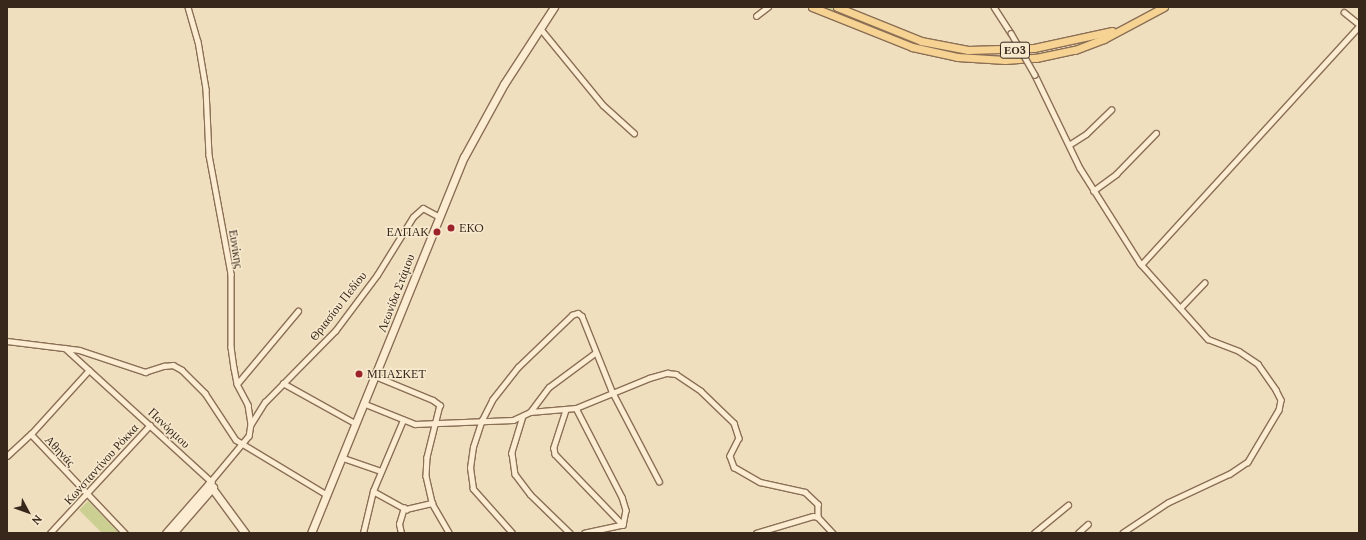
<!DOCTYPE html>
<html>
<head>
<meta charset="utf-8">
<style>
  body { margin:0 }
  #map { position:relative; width:1366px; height:540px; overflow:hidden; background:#f0dfbe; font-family:Lora,serif }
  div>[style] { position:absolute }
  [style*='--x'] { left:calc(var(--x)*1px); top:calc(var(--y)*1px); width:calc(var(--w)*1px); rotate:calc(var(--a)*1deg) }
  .green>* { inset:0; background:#cbcf92 }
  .roads { filter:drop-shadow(1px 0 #8a6f56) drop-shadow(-1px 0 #8a6f56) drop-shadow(0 1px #8a6f56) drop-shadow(0 -1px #8a6f56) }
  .minor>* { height:4.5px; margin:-2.25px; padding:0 2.25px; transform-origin:2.25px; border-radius:2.25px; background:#fbecd2 }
  .secondary>* { height:7px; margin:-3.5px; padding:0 3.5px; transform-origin:3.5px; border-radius:3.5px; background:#fbecd2 }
  .primary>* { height:7px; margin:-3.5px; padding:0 3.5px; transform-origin:3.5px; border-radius:3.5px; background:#f6d293 }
  .bridges { filter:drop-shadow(1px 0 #8a6f56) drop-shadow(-1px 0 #8a6f56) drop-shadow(0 1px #8a6f56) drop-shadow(0 -1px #8a6f56) }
  .minor-bridge>* { height:4.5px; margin:-2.25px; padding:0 2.25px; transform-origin:2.25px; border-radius:2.25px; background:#fbecd2 }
  .dots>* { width:11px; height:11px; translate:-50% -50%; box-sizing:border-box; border:2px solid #f7e9ce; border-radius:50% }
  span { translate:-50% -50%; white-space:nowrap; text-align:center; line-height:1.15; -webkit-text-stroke:3px #f7e9ce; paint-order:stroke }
  .shield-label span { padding:1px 3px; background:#f7e9ce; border:1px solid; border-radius:3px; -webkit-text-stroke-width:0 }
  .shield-label { font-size:11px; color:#38281b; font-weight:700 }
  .poi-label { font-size:12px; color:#38281b }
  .left { translate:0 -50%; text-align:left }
  .right { translate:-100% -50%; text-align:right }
  .street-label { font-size:12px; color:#38281b }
  .frame { position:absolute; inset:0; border:8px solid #38281b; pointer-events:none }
  .north { position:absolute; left:8px; top:492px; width:40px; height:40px; -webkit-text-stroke:3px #f7e9ce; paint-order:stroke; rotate:131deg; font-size:11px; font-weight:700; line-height:16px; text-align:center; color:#38281b }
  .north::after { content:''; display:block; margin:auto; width:14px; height:18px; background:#38281b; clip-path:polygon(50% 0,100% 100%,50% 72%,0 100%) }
</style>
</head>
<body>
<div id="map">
  <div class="green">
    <div style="clip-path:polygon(820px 7px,829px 7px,893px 33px,891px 37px)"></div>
    <div style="clip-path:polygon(88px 501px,119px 533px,102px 533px,79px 510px)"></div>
  </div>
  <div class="roads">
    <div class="minor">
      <div style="--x:188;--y:7;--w:35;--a:74"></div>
      <div style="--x:198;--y:41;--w:49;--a:80.5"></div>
      <div style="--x:206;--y:89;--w:66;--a:87.4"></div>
      <div style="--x:209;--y:155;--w:121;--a:79.5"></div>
      <div style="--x:231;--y:274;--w:73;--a:90"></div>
      <div style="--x:231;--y:347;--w:21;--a:82"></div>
      <div style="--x:234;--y:368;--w:16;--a:79"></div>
      <div style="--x:237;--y:384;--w:24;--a:62"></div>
      <div style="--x:248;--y:405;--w:19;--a:81"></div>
      <div style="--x:251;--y:424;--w:12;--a:99"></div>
      <div style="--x:249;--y:436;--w:62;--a:129.8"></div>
      <div style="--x:994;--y:7;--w:31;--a:57"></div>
      <div style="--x:1344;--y:12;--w:19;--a:39"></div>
      <div style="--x:756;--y:16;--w:15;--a:-37"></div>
      <div style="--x:540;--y:28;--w:99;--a:50.7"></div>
      <div style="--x:603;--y:105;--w:42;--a:42.1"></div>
      <div style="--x:1035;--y:75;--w:103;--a:64.2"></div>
      <div style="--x:1080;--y:168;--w:112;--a:57.7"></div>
      <div style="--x:1140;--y:263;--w:102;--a:48.2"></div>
      <div style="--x:1208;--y:339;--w:33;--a:21"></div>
      <div style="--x:1239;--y:351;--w:23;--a:34"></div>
      <div style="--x:1258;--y:364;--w:32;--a:55"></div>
      <div style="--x:1276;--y:390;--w:11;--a:63"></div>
      <div style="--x:1281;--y:400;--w:10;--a:101"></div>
      <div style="--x:1279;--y:410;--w:61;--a:120.8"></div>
      <div style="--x:1248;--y:462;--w:22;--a:146"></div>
      <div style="--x:1230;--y:474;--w:68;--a:154.9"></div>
      <div style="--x:1168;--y:503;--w:54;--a:146.3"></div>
      <div style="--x:1069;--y:145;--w:20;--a:-33"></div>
      <div style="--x:1086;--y:134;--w:35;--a:-44"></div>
      <div style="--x:1093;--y:191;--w:29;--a:-36"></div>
      <div style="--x:1116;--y:174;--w:57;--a:-45.7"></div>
      <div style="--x:1141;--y:265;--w:323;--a:-47.6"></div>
      <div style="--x:1180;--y:308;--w:35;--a:-46"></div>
      <div style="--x:7;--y:341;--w:73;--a:7.1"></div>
      <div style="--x:79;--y:350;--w:70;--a:18.4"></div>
      <div style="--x:145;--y:372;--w:20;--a:-18"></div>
      <div style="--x:164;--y:366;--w:9;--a:-6"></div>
      <div style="--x:173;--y:365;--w:10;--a:29"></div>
      <div style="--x:182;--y:370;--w:33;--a:45"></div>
      <div style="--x:205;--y:393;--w:56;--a:56.6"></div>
      <div style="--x:236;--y:440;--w:106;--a:31.1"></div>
      <div style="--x:65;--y:348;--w:199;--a:42.4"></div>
      <div style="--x:375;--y:376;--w:63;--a:22.5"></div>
      <div style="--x:433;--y:400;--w:9;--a:36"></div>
      <div style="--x:440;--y:405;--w:54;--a:104"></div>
      <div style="--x:427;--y:457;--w:19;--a:93"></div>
      <div style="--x:426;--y:476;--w:28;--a:77"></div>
      <div style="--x:432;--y:503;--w:34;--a:60"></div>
      <div style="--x:283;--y:383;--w:82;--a:29.1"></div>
      <div style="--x:237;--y:384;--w:95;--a:-50.1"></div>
      <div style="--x:363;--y:403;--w:56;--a:22"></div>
      <div style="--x:415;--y:424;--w:98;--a:-2.3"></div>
      <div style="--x:513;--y:420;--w:19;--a:-25"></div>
      <div style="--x:530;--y:412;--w:46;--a:-5"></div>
      <div style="--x:576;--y:408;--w:79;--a:-22.3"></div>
      <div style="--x:649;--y:378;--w:19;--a:-16"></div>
      <div style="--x:667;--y:373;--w:9;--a:6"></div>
      <div style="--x:676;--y:374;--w:30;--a:34"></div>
      <div style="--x:701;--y:391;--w:46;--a:44.1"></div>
      <div style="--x:734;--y:423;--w:16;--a:72"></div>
      <div style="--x:739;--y:438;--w:20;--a:117"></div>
      <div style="--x:730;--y:456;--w:12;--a:70"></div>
      <div style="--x:734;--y:467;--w:30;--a:30"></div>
      <div style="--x:760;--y:482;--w:46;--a:12.5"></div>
      <div style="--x:805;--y:492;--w:18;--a:43"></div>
      <div style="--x:818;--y:504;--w:13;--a:90"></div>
      <div style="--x:576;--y:408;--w:100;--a:62.7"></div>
      <div style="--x:622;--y:497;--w:14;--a:73"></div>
      <div style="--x:626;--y:510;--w:15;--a:101"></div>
      <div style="--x:623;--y:525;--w:39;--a:168"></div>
      <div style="--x:566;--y:410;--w:40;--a:108"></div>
      <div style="--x:554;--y:448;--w:6;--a:81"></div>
      <div style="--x:555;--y:454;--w:98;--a:46.2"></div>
      <div style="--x:530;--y:412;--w:31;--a:-53"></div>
      <div style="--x:549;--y:387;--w:57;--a:-36.5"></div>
      <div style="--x:523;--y:416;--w:39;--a:107"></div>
      <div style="--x:512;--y:453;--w:21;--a:82"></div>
      <div style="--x:515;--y:474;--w:25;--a:53"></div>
      <div style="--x:530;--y:494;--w:56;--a:44.3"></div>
      <div style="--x:251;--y:424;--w:26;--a:-58"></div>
      <div style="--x:265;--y:402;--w:100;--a:-45.4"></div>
      <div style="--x:335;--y:331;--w:70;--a:-53.1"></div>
      <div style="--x:377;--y:275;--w:68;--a:-58.2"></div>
      <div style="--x:413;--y:217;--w:13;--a:-42"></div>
      <div style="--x:423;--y:208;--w:17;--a:28"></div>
      <div style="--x:31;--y:434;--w:137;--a:46.5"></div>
      <div style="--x:7;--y:456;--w:33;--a:-43"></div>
      <div style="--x:31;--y:434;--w:86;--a:-47.8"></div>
      <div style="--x:343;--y:458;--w:40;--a:18.9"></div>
      <div style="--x:373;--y:491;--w:38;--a:29"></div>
      <div style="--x:406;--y:509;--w:27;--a:-13"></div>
      <div style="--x:50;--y:533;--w:147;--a:-47.2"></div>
      <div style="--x:363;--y:533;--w:43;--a:-76.6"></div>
      <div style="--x:373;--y:491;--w:77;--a:-67.1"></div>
      <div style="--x:401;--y:533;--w:9;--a:-103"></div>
      <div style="--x:399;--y:524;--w:17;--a:-73"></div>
      <div style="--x:512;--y:533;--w:59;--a:-131.6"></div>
      <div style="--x:473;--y:489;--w:21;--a:-98"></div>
      <div style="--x:470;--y:468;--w:21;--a:-82"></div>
      <div style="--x:473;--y:447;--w:28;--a:-72"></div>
      <div style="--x:482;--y:420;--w:22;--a:-63"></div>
      <div style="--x:492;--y:400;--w:42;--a:-51.8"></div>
      <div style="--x:518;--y:367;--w:75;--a:-43.9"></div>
      <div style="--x:572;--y:315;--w:6;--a:-18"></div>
      <div style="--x:578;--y:313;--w:5;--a:37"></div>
      <div style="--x:582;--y:316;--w:81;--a:68.2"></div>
      <div style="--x:612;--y:391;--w:102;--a:62.4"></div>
      <div style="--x:756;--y:533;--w:59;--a:-16.6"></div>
      <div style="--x:813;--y:516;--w:5;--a:11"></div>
      <div style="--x:818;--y:517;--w:22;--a:47"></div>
      <div style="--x:1034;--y:533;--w:44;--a:-39.5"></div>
      <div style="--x:1078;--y:533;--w:13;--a:-42"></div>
    </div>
    <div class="secondary">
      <div style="--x:166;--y:533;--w:65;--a:-48.7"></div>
      <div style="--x:209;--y:484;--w:61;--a:53.7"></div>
      <div style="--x:173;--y:533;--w:61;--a:-49"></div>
      <div style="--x:311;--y:533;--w:406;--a:-67.9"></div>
      <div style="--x:464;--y:157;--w:83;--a:-61.3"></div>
      <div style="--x:504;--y:84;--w:92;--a:-57"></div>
    </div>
    <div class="primary">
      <div style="--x:812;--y:7;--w:108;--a:21.8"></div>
      <div style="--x:912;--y:47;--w:46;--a:12.5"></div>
      <div style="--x:957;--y:57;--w:48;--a:3.6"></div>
      <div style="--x:1005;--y:60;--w:31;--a:-4"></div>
      <div style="--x:1036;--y:58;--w:40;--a:-12"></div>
      <div style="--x:1075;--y:50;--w:31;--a:-21"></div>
      <div style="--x:1104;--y:39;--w:68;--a:-28.1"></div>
      <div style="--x:837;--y:7;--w:91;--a:22"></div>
      <div style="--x:921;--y:41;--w:48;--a:10.8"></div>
      <div style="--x:968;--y:50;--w:66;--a:-1.7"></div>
      <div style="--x:1034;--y:48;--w:80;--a:-12.3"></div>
    </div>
  </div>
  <div class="bridges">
    <div class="minor-bridge">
      <div style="--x:1011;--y:33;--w:48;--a:60.3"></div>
    </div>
  </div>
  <div class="dots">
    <div style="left:451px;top:228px;background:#9c232a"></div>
    <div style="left:437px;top:232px;background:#9c232a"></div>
    <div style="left:359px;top:374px;background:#9c232a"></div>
  </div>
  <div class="shield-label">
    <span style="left:1015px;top:50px">ΕΟ3</span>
  </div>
  <div class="poi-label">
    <span class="left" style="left:459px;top:228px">EKO</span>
    <span class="right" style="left:429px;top:232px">ΕΛΠΑΚ</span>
    <span class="left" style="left:367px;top:374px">ΜΠΑΣΚΕΤ</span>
  </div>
  <div class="street-label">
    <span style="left:236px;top:249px;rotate:81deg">Ευνίκης</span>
    <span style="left:396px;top:293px;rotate:-69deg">Λεωνίδα Στάμου</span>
    <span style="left:338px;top:306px;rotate:-52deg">Θριασίου Πεδίου</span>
    <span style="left:169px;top:428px;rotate:43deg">Πανόρμου</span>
    <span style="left:60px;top:451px;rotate:47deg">Αθηνάς</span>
    <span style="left:101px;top:464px;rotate:-48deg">Κωνσταντίνου Ρόκκα</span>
  </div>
  <div class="frame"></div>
  <div class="north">N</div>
</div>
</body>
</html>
